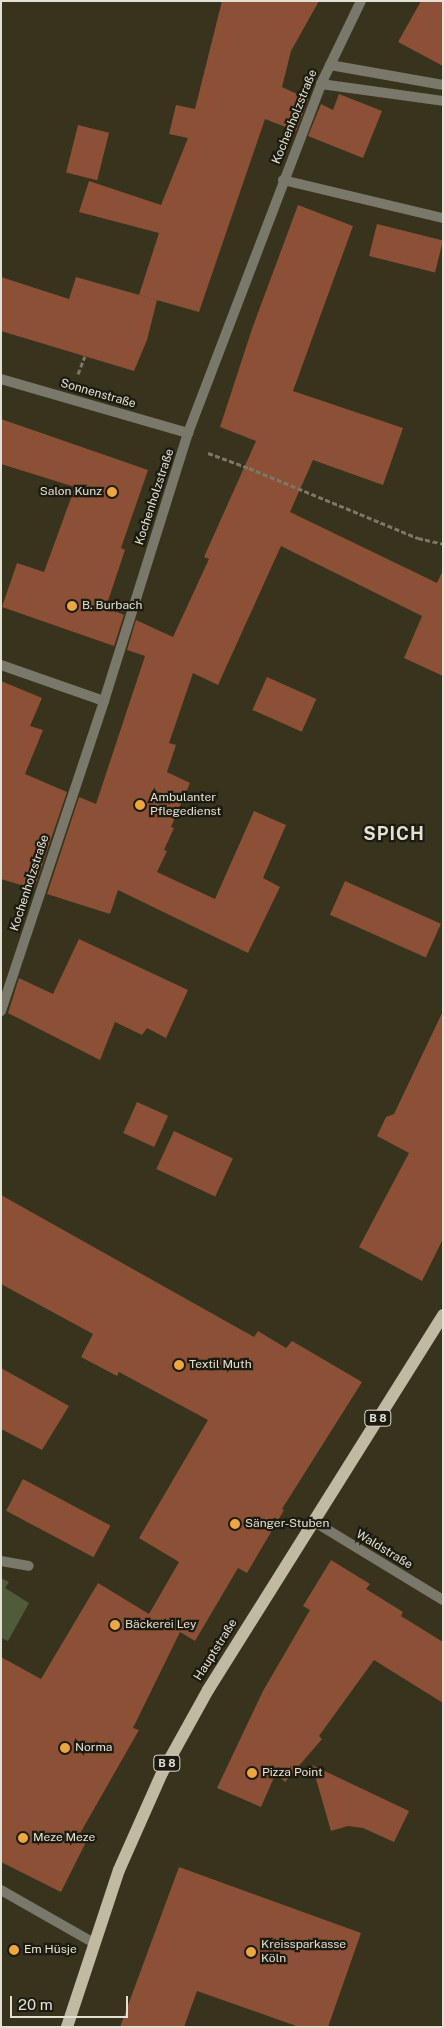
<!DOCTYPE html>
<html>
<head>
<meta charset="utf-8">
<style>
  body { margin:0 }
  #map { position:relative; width:444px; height:2028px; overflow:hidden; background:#38331c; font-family:"Public Sans",sans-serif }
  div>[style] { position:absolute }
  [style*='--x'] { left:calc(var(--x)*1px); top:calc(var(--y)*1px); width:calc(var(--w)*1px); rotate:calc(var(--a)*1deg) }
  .green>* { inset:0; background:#4f5b39 }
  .building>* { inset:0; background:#8b5035; transform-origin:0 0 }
  .path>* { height:3px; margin-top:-1.5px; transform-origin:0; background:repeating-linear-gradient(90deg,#7c7865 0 5px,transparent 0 7.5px) }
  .lane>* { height:10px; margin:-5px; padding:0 5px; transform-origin:5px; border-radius:5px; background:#7a776b }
  .street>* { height:10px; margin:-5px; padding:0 5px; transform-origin:5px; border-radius:5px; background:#7a776b }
  .primary>* { height:12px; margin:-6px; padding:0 6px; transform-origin:6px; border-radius:6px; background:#c0baa2 }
  .dots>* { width:14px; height:14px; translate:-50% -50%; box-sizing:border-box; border:2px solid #1d1b10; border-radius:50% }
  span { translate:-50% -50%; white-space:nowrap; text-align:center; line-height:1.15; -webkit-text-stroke:4.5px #1d1b10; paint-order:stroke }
  .shield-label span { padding:1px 4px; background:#1d1b10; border:1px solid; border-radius:4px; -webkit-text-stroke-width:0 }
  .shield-label { font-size:11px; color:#e3e1d3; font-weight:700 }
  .street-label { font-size:12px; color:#e3e1d3 }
  .poi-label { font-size:12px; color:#e3e1d3 }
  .right { translate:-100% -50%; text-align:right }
  .left { translate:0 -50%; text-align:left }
  .district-label { font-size:18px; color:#e3e1d3; font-weight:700; letter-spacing:1px }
  .frame { position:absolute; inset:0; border:2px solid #e3e1d3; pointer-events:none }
  .scale { position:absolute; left:10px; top:1996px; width:118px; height:22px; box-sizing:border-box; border:2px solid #e3e1d3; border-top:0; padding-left:6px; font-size:15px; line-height:18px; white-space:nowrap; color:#e3e1d3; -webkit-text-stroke:4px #1d1b10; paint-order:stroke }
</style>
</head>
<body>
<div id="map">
  <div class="green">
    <div style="clip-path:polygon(1px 1578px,9px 1582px,5px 1588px,29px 1603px,8px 1641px,1px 1638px)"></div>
  </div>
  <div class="building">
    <div style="clip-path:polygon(222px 1px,319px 1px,291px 51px,282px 87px,308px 99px,296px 131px,265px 119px,199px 312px,139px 295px,159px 233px,79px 212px,89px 181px,161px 205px,188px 138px,169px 134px,176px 105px,195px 109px)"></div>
    <div style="clip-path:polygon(421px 1px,443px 1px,443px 66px,398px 42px)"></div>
    <div style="clip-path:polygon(339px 94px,382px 111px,363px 158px,308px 136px,321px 104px,333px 110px)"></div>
    <div style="left:78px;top:125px;width:32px;height:49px;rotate:14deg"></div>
    <div style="clip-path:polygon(298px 205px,353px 226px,293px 391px,403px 428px,383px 485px,313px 460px,290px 512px,437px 583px,443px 570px,443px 676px,404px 658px,422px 616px,281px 546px,218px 685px,193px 673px,169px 743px,176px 745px,167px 772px,190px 783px,171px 827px,174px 828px,164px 850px,167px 851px,157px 872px,215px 899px,254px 811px,286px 825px,263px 878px,280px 887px,248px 953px,118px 890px,110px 914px,47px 894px,79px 797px,96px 804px,145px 656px,127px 650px,136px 620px,173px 637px,209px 559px,204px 557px,256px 441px,220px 427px,252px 329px)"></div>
    <div style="left:377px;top:224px;width:68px;height:33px;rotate:14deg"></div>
    <div style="clip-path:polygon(1px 277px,69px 299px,76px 277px,157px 300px,147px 340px,134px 371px,1px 331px)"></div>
    <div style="clip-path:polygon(1px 419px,148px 470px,121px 548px,125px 550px,106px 607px,124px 615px,114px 646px,2px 607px,17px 563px,44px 572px,75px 487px,1px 464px)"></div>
    <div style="left:267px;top:677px;width:54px;height:36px;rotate:24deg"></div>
    <div style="clip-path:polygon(1px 681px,42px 698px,30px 726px,43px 730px,25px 774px,67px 792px,34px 889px,1px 879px)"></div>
    <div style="left:345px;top:881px;width:105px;height:37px;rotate:24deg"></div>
    <div style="clip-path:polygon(79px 939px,188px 990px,166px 1038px,147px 1028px,142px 1035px,115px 1022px,100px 1060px,8px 1013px,19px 978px,53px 994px)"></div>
    <div style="clip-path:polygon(443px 1011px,443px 1239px,422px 1281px,359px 1247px,409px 1153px,377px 1136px,386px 1117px,394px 1114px)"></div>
    <div style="left:137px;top:1102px;width:34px;height:34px;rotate:24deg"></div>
    <div style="left:174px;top:1131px;width:65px;height:42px;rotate:25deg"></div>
    <div style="clip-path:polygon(1px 1195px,254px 1337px,258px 1331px,286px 1348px,292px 1341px,362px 1382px,282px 1509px,284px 1510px,247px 1573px,238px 1568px,195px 1641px,180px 1632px,133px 1728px,139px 1730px,78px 1837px,86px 1842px,61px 1892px,1px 1862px,1px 1657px,41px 1679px,98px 1583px,149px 1614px,179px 1562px,139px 1538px,208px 1420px,119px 1372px,117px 1376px,81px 1357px,93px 1334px,1px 1284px)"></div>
    <div style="clip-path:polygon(1px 1368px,69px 1406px,42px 1450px,1px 1429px)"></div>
    <div style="left:23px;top:1479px;width:99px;height:36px;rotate:28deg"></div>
    <div style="clip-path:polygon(331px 1560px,370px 1584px,366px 1589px,403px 1612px,401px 1616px,443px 1642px,443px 1703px,374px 1660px,319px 1736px,322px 1739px,285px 1782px,276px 1773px,261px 1807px,217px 1788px,263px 1691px,310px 1610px,303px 1606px)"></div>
    <div style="clip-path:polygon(312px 1765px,409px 1811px,394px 1842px,363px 1828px,348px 1826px,331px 1831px)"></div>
    <div style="clip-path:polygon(179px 1867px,361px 1933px,328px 2027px,299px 2027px,197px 1991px,184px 2027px,120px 2027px)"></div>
  </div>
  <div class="path">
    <div style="--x:78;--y:374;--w:19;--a:-69"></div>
    <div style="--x:208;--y:453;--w:44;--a:20.1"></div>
    <div style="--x:249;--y:468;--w:183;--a:22.5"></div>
    <div style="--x:418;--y:538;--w:26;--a:13"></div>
  </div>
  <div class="lane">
    <div style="--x:330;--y:65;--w:115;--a:10"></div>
    <div style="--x:321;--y:84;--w:123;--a:7.9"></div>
    <div style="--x:283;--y:180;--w:164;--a:13.4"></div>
    <div style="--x:1;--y:665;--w:109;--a:19.3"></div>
    <div style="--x:1;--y:1561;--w:28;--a:10"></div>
  </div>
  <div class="street">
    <div style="--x:1;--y:379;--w:195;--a:16.1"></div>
    <div style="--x:1;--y:1011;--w:327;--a:-71.6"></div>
    <div style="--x:104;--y:701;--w:281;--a:-72.6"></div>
    <div style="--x:188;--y:433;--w:373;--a:-69.1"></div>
    <div style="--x:321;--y:84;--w:92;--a:-64.3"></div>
    <div style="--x:313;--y:1521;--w:152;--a:31.3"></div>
    <div style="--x:1;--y:1890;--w:107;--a:29.7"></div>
  </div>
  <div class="primary">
    <div style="--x:67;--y:2027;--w:165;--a:-71.7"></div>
    <div style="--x:119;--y:1870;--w:106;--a:-66.1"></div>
    <div style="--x:162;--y:1773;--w:95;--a:-61"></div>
    <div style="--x:208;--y:1690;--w:443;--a:-57.9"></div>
  </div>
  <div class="dots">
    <div style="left:112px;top:492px;background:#eda83b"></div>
    <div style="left:72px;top:606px;background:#eda83b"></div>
    <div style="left:140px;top:805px;background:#eda83b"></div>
    <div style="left:179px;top:1365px;background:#eda83b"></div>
    <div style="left:235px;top:1524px;background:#eda83b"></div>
    <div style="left:115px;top:1625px;background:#eda83b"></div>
    <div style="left:65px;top:1748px;background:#eda83b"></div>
    <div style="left:252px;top:1773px;background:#eda83b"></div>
    <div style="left:23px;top:1838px;background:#eda83b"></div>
    <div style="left:14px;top:1950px;background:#eda83b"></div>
    <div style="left:251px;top:1952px;background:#eda83b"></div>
  </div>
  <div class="shield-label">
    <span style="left:378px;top:1418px">B 8</span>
    <span style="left:167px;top:1763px">B 8</span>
  </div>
  <div class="street-label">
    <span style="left:295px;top:117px;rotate:-68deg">Kochenholzstraße</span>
    <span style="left:98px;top:394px;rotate:16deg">Sonnenstraße</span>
    <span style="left:155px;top:497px;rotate:-72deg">Kochenholzstraße</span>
    <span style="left:30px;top:883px;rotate:-72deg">Kochenholzstraße</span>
    <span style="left:384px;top:1550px;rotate:31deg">Waldstraße</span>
    <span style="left:216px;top:1650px;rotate:-58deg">Hauptstraße</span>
  </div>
  <div class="poi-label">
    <span class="right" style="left:102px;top:492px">Salon Kunz</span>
    <span class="left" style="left:82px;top:606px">B. Burbach</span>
    <span class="left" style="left:150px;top:805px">Ambulanter<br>Pflegedienst</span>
    <span class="left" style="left:189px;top:1365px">Textil Muth</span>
    <span class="left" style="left:245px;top:1524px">Sänger-Stuben</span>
    <span class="left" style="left:125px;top:1625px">Bäckerei Ley</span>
    <span class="left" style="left:75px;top:1748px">Norma</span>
    <span class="left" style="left:262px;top:1773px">Pizza Point</span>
    <span class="left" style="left:33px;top:1838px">Meze Meze</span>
    <span class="left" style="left:261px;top:1952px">Kreissparkasse<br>Köln</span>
    <span class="left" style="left:24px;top:1950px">Em Hüsje</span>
  </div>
  <div class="district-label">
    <span style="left:394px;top:834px">SPICH</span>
  </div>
  <div class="frame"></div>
  <div class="scale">20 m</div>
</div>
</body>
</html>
